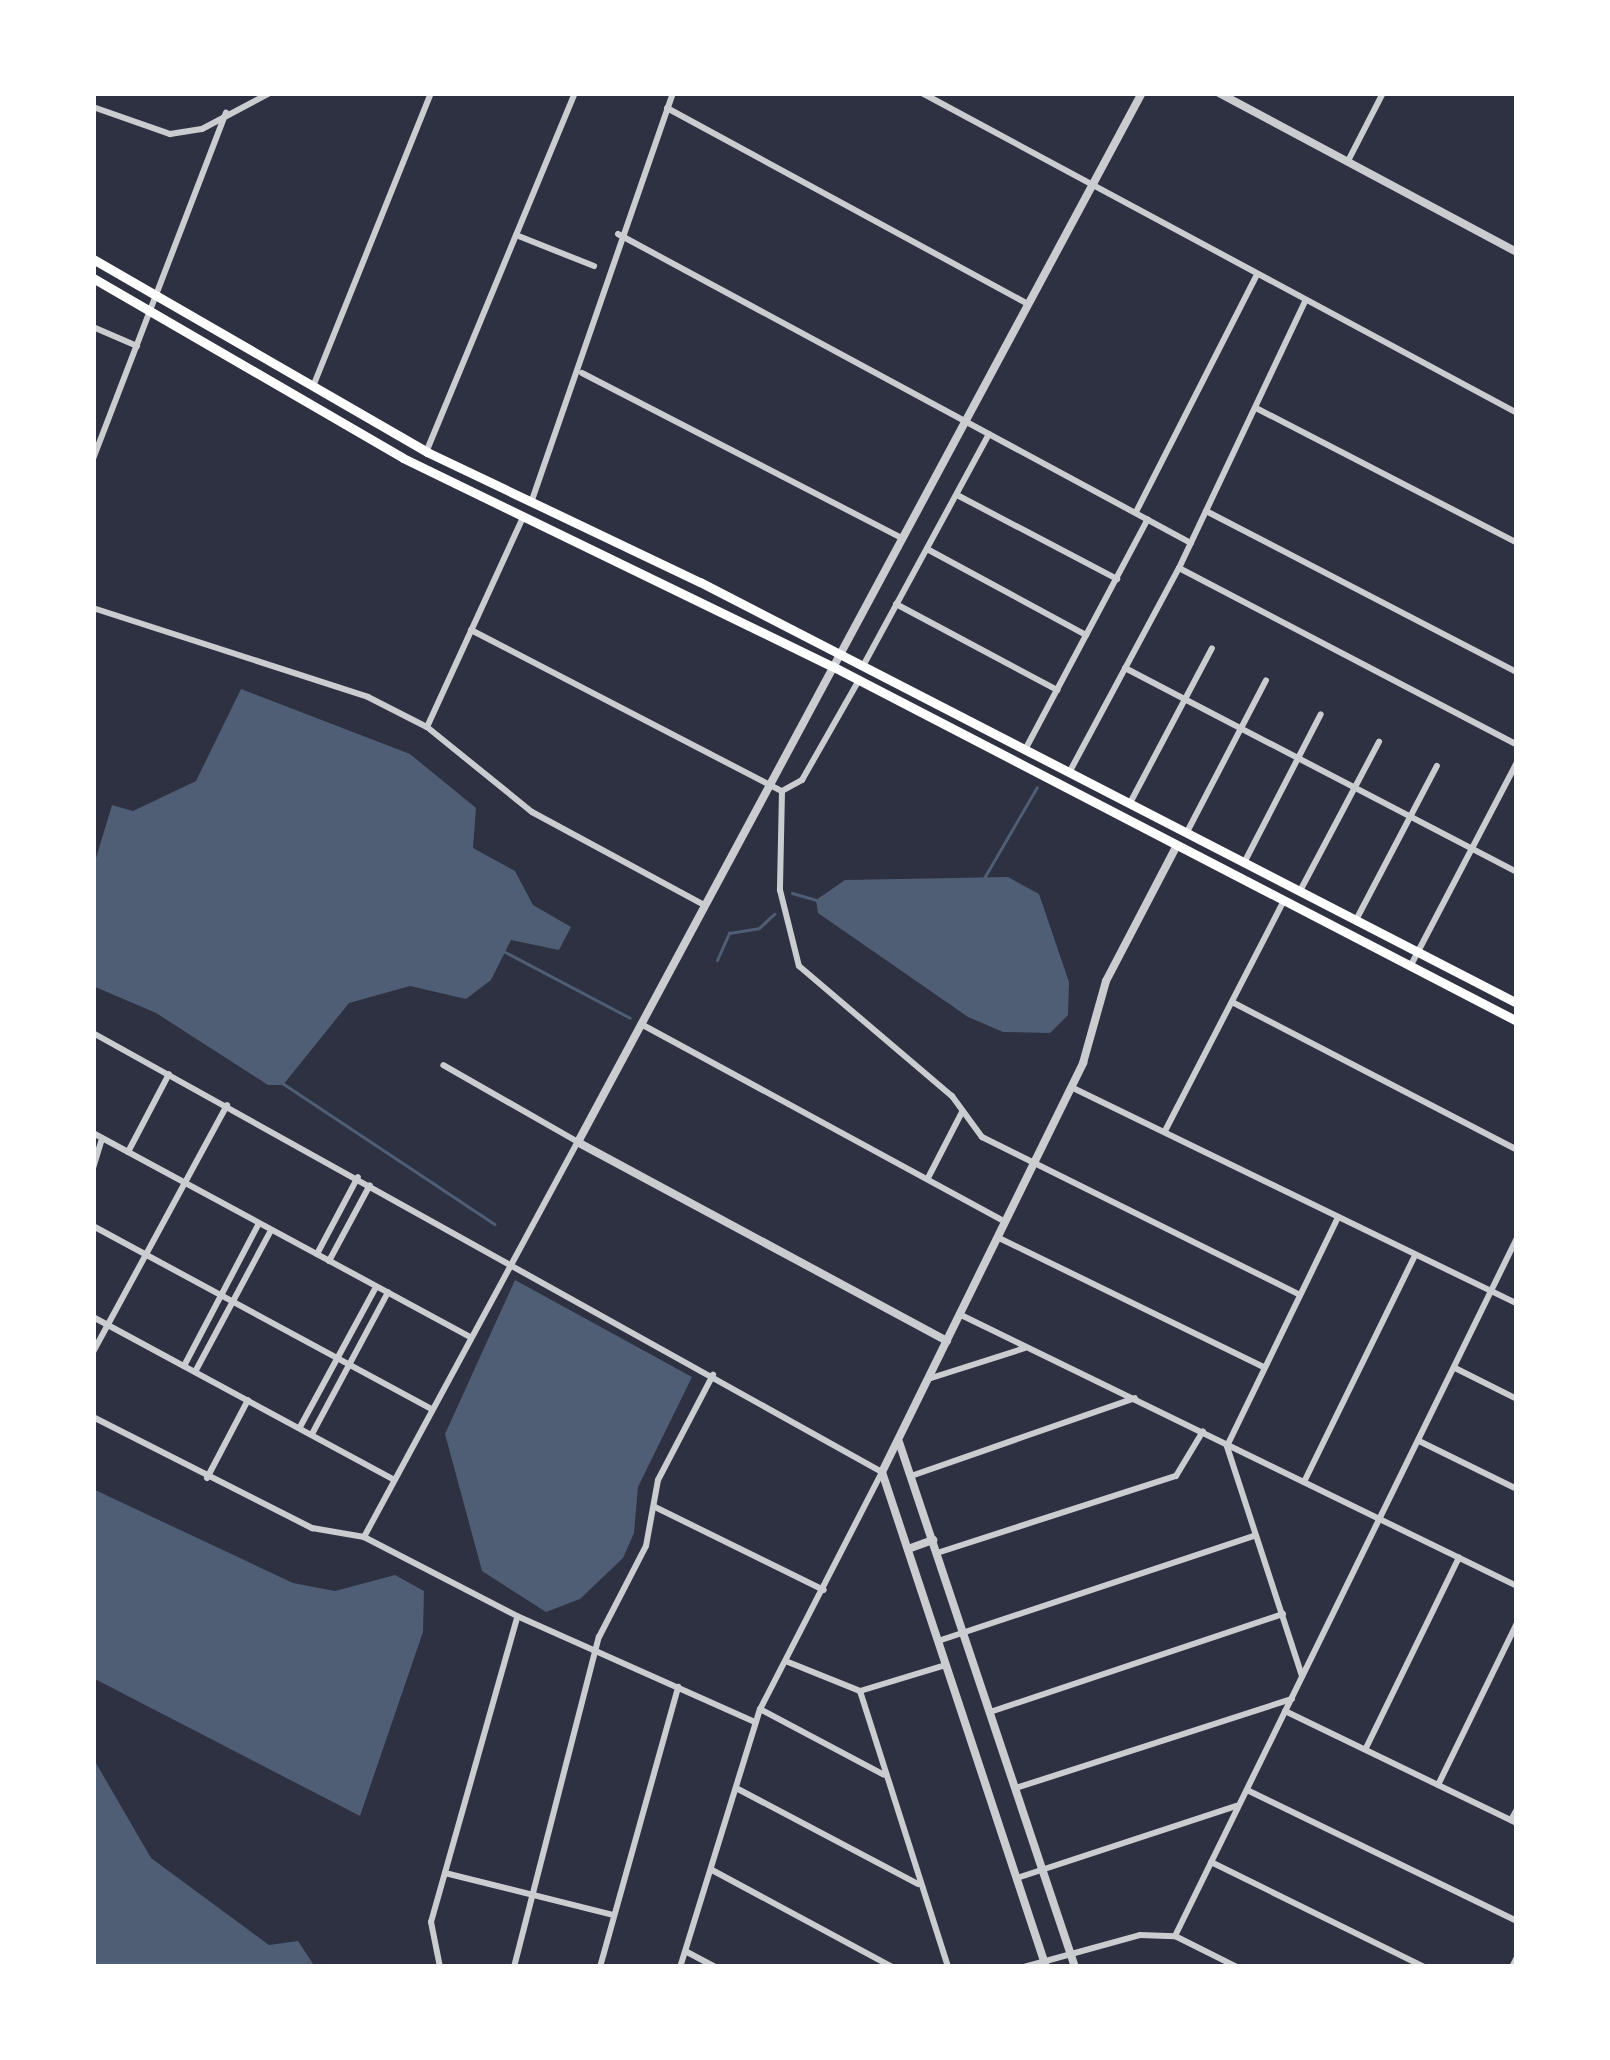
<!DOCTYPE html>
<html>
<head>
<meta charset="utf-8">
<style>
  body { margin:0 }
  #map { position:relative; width:1610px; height:2060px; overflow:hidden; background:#2d3142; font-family:Jost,sans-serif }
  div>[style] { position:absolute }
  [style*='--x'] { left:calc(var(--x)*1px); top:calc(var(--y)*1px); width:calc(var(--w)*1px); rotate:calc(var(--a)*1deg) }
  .water>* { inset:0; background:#4f5d75 }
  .stream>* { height:3px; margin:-1.5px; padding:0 1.5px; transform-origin:1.5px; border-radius:1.5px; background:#4f5d75 }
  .minor>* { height:6px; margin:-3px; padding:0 3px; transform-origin:3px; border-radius:3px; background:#caccd0 }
  .tertiary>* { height:8px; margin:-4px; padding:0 4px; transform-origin:4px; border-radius:4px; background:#caccd0 }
  .primary>* { height:9px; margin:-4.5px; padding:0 4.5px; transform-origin:4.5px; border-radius:4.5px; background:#fff }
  span { translate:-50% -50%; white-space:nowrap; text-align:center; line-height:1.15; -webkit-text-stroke:10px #fff; paint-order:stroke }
  .frame { position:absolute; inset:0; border:96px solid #fff; pointer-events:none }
</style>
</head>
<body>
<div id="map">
  <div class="water">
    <div style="clip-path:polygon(241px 689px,410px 754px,476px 808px,473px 848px,515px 871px,533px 905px,571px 927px,559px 950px,511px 940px,491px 980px,466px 999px,410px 986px,349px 1003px,283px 1085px,268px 1085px,156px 1013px,93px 986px,93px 868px,112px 805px,133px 811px,196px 781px)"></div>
    <div style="clip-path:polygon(1008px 877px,1039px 894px,1069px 982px,1068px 1015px,1050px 1033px,1003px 1032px,968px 1017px,818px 913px,816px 900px,845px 880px)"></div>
    <div style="clip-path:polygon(515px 1280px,692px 1377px,638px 1487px,634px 1533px,623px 1558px,580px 1599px,546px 1612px,482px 1571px,445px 1434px)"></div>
    <div style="clip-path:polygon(93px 1489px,293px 1583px,335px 1591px,395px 1575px,424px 1591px,423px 1632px,360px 1816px,93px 1678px)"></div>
    <div style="clip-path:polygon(93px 1758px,151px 1858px,269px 1945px,298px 1941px,315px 1967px,93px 1967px)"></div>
  </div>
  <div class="stream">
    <div style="--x:984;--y:878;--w:105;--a:-59.8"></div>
    <div style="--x:792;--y:893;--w:29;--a:16"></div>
    <div style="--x:505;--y:952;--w:141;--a:27.8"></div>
    <div style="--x:717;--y:960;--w:30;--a:-66"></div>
    <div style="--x:729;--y:933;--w:30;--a:-9"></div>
    <div style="--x:759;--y:928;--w:21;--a:-43"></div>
    <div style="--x:282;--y:1083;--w:255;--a:33.6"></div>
  </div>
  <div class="minor">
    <div style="--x:922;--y:93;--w:676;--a:28.27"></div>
    <div style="--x:93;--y:107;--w:82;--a:19.3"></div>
    <div style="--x:170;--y:134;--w:32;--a:-9"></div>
    <div style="--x:202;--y:129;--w:77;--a:-27.9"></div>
    <div style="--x:667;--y:108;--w:411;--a:28.5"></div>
    <div style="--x:1348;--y:161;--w:76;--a:-62.8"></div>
    <div style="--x:618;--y:234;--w:651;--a:28.34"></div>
    <div style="--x:516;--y:235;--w:84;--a:21.7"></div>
    <div style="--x:93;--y:327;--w:48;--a:23.4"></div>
    <div style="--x:582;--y:373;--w:360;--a:27.3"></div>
    <div style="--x:314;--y:384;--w:314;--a:-68.1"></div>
    <div style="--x:1256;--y:408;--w:294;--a:27.3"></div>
    <div style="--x:427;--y:450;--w:386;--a:-67.5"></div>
    <div style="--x:93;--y:459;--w:371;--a:-69"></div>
    <div style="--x:957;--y:495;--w:181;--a:27.7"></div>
    <div style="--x:532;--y:500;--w:431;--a:-70.9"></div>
    <div style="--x:1206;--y:511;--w:350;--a:27.4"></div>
    <div style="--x:1136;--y:512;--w:265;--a:-63"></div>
    <div style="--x:927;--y:549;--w:181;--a:28.4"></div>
    <div style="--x:1179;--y:568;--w:382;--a:27.6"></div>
    <div style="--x:896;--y:604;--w:183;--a:28.1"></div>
    <div style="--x:93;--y:608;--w:289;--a:17.9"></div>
    <div style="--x:368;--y:697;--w:66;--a:27"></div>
    <div style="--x:427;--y:727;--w:135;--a:39"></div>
    <div style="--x:532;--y:812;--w:196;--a:28.4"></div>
    <div style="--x:471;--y:630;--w:350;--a:27.4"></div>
    <div style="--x:782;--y:791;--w:99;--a:91.2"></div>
    <div style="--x:780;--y:890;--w:78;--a:76"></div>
    <div style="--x:799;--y:966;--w:201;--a:40.4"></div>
    <div style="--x:952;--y:1096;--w:51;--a:53.8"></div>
    <div style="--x:982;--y:1137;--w:355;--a:26.4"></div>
    <div style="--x:863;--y:666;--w:264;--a:-61.5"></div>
    <div style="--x:1125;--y:668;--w:442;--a:27.5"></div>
    <div style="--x:427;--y:727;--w:231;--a:-65.4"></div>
    <div style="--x:1026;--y:748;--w:259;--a:-62"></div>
    <div style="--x:1070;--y:771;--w:230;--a:-61.8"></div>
    <div style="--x:1179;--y:568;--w:294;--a:-64.7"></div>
    <div style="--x:782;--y:791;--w:23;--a:-29"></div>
    <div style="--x:802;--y:780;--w:115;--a:-60.3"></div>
    <div style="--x:1130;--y:803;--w:175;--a:-62.1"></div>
    <div style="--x:1187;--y:832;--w:171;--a:-62.5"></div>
    <div style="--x:1245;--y:861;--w:165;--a:-62.7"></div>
    <div style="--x:1300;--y:891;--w:169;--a:-62.1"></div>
    <div style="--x:1356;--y:920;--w:174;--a:-62.3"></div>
    <div style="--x:1411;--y:965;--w:229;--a:-62.4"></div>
    <div style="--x:1232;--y:1002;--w:321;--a:27.4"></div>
    <div style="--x:641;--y:1024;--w:414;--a:28.5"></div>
    <div style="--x:93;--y:1033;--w:903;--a:29.09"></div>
    <div style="--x:882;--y:1472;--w:267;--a:117.2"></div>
    <div style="--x:760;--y:1709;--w:270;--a:107.2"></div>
    <div style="--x:1071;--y:1087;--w:496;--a:25.9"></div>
    <div style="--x:1165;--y:1131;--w:260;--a:-62.7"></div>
    <div style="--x:93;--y:1133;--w:429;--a:28.4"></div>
    <div style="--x:128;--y:1152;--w:88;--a:-62.3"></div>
    <div style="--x:93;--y:1168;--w:31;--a:-73"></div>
    <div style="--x:928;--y:1178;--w:74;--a:-62.7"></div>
    <div style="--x:93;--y:1226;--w:384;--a:28.4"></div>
    <div style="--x:997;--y:1237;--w:296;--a:26"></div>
    <div style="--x:317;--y:1254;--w:87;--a:-62"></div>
    <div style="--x:329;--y:1261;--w:86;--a:-61.7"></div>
    <div style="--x:959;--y:1314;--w:621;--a:25.99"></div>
    <div style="--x:93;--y:1317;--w:342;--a:28.4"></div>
    <div style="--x:93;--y:1352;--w:281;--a:-61.5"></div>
    <div style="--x:184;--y:1366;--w:161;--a:-62.3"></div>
    <div style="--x:1455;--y:1368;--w:69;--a:26.6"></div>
    <div style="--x:195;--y:1372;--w:161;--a:-61.8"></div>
    <div style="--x:928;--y:1379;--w:102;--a:-17.7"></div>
    <div style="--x:93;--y:1417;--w:246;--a:26.9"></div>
    <div style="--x:312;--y:1528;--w:53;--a:9.8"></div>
    <div style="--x:300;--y:1427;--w:159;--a:-61.5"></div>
    <div style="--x:312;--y:1434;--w:161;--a:-61.8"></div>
    <div style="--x:1419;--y:1441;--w:109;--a:26.1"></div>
    <div style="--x:911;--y:1476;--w:237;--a:-19.2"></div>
    <div style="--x:207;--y:1478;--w:88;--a:-62.3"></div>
    <div style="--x:1304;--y:1482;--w:250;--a:-63.9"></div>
    <div style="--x:655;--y:1507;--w:188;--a:26.2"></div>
    <div style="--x:364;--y:1537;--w:449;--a:-61.6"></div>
    <div style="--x:578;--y:1142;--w:155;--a:-150.3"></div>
    <div style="--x:364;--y:1537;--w:172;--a:27.3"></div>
    <div style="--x:517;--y:1616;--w:261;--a:24"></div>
    <div style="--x:937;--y:1553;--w:251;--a:-17.9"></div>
    <div style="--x:1176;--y:1476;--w:52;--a:-59"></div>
    <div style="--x:938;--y:1641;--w:333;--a:-18.4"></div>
    <div style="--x:788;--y:1662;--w:78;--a:21.9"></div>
    <div style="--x:860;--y:1691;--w:90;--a:-16.8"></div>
    <div style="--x:1302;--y:1676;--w:242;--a:-108.1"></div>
    <div style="--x:1227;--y:1446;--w:252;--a:-64.1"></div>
    <div style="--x:860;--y:1691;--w:290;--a:72.3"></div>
    <div style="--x:760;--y:1709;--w:140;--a:28"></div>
    <div style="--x:1285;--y:1711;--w:258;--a:25.8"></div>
    <div style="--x:990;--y:1712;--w:309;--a:-18.5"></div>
    <div style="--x:1366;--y:1748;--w:212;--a:-64"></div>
    <div style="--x:1438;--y:1785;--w:180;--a:-64"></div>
    <div style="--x:736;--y:1788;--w:206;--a:27.8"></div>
    <div style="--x:1016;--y:1788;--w:290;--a:-17.9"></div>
    <div style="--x:1247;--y:1790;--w:300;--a:25.9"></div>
    <div style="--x:1511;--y:1820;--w:13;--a:-61"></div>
    <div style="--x:1211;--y:1862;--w:237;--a:26.2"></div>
    <div style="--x:712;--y:1870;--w:204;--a:28.3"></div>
    <div style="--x:445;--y:1873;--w:173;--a:14"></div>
    <div style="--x:1017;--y:1878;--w:231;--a:-18.2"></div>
    <div style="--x:1175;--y:1936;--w:777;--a:-63.9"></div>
    <div style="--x:687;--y:1952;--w:32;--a:28"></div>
    <div style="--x:440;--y:1967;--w:46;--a:-101.3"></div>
    <div style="--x:431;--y:1922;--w:316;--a:-74.2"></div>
    <div style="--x:514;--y:1967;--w:341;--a:-75.6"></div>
    <div style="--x:599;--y:1637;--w:102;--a:-62.7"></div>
    <div style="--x:646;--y:1546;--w:67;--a:-79.7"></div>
    <div style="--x:658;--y:1480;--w:119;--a:-62.4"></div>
    <div style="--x:600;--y:1967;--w:291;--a:-74.4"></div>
    <div style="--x:1024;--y:1967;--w:120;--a:-15.4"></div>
    <div style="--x:1140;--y:1935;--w:35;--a:2"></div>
    <div style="--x:1175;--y:1936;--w:69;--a:26.6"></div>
    <div style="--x:1512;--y:1967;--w:11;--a:-63"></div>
  </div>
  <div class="tertiary">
    <div style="--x:1219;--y:93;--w:338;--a:28.1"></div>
    <div style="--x:947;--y:1341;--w:419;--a:-151.7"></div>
    <div style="--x:578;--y:1142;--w:1191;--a:-61.74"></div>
    <div style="--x:899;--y:1442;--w:554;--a:71.47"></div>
    <div style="--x:908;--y:1549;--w:27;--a:-20"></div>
    <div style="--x:1046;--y:1967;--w:521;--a:-108.33"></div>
    <div style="--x:882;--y:1472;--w:456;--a:-63.8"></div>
    <div style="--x:1083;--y:1063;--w:85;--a:-74.3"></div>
    <div style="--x:1106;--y:981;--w:153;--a:-62.4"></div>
  </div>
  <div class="primary">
    <div style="--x:93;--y:259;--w:386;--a:30"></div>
    <div style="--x:427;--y:452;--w:302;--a:25.5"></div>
    <div style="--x:700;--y:582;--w:919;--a:27.26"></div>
    <div style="--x:93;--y:278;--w:358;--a:30.1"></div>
    <div style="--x:403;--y:458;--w:477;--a:25.9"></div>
    <div style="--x:832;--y:666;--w:772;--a:27.4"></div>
  </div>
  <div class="frame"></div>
</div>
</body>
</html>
